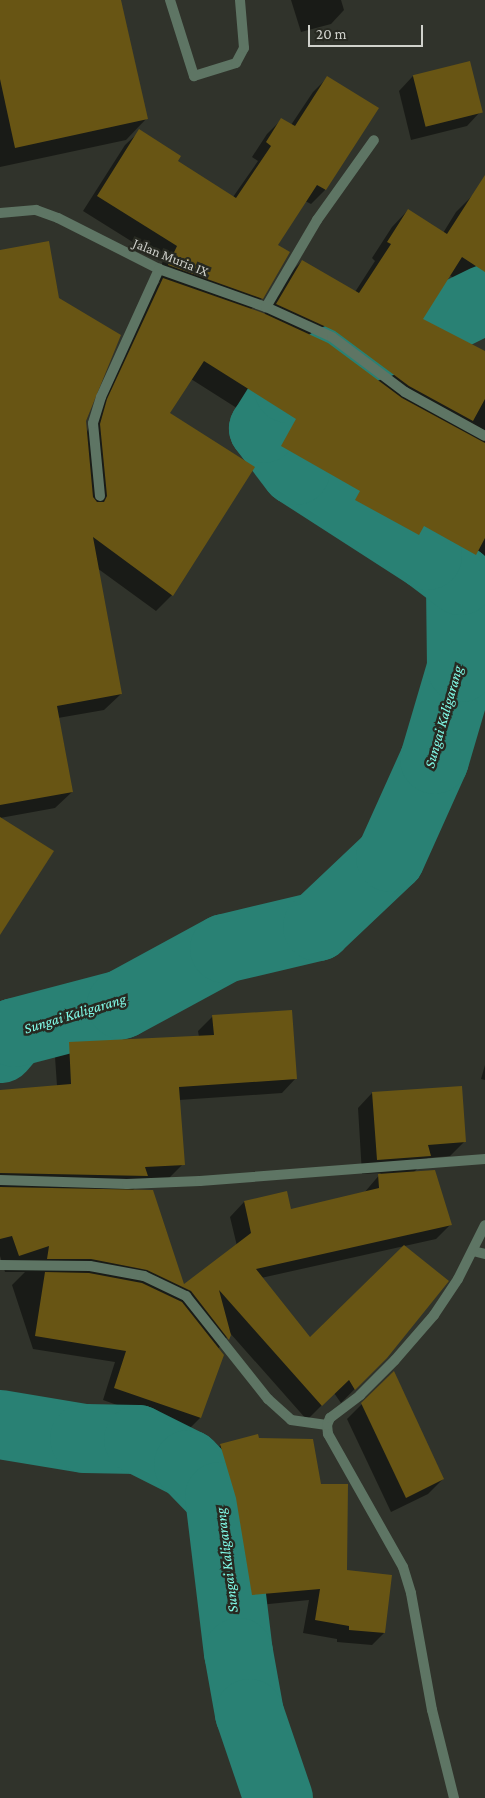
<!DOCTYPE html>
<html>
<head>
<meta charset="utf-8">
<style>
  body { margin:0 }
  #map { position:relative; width:485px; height:1798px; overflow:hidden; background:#30332b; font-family:"Crimson Pro",serif }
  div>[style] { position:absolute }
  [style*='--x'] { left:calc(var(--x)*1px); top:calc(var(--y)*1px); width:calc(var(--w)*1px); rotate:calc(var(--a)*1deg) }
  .shadow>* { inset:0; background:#0007 }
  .river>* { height:69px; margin:-34.5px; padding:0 34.5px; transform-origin:34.5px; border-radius:34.5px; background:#298174 }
  .building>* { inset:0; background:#685514; transform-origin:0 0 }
  .lane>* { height:10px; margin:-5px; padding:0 5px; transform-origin:5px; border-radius:5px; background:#5e7564 }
  .street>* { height:10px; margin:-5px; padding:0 5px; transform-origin:5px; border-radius:5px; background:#5e7564 }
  span { translate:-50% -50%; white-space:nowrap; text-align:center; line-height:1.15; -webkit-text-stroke:5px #272921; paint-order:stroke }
  .street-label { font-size:14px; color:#d0d2cc }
  .water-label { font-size:15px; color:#81fbe8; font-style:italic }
  .scale { position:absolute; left:308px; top:25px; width:115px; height:22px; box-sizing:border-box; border:2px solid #d0d2cc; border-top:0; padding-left:6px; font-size:15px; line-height:18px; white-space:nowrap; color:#d0d2cc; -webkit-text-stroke:4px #272921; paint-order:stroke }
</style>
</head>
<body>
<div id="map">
  <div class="shadow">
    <div style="clip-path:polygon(0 0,120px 0,147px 118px,126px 140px,0 167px)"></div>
    <div style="clip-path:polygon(291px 0,341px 0,344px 10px,331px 24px,301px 32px)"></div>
    <div style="clip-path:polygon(469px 62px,481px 111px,467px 126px,411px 140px,399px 91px,413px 76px)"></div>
    <div style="clip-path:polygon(328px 77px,325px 190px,311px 204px,305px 201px,277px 245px,262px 298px,250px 310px,264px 315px,286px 277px,302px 261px,355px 292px,375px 261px,372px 258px,392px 227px,408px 210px,443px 233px,456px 212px,472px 196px,485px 204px,485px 299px,449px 275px,421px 319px,485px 352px,485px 578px,463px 566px,459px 570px,409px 543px,402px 551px,340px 516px,345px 507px,266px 463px,281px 436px,191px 379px,168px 413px,253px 467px,172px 595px,156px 611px,97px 568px,121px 694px,104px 710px,58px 718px,72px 792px,55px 808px,0 818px,0 251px,58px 299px,86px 434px,147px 295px,160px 282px,154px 280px,163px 261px,83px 211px,125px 145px,140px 131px,176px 161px,233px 197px,258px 161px,252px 157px,267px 134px,282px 119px,291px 125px,313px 92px)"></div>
    <div style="clip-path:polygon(213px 1016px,296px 1078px,282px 1093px,179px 1100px,183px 1164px,169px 1178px,143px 1180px,132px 1191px,183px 1286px,237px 1246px,230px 1217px,244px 1202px,290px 1211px,364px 1193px,381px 1173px,362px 1174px,358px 1108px,372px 1093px,465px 1141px,450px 1156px,428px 1158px,413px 1173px,450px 1225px,436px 1239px,261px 1278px,310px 1339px,386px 1357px,341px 1403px,334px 1393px,307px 1420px,230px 1333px,218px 1349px,200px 1418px,188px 1430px,103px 1400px,115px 1362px,33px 1349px,12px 1285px,25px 1272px,5px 1272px,0 1256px,0 1091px,57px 1086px,55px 1057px,69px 1043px,199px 1037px,198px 1031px)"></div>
    <div style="clip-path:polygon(485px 1065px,485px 1080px,481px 1079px)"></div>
    <div style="clip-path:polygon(393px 1373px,443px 1479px,428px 1494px,391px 1512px,347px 1419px)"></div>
    <div style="clip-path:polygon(258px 1439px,320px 1486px,346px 1571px,384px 1633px,372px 1645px,337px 1642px,337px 1639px,303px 1633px,309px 1600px,239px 1607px,224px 1511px,208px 1458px,221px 1445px)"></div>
  </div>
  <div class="river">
    <div style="--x:0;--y:1048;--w:21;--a:-49"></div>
    <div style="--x:14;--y:1032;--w:111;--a:-14.7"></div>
    <div style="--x:121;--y:1004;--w:117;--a:-28.5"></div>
    <div style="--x:224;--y:948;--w:96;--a:-13.3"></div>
    <div style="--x:317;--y:926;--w:100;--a:-43.4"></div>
    <div style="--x:390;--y:857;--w:107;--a:-65.8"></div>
    <div style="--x:434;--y:759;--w:96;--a:-73.6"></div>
    <div style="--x:461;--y:667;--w:87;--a:-90.7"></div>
    <div style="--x:460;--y:580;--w:41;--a:-142.9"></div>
    <div style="--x:427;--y:555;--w:157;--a:-147.2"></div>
    <div style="--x:295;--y:470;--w:53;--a:-127.3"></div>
    <div style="--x:263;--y:428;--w:47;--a:-58"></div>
    <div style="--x:288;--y:388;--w:54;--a:-32.2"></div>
    <div style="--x:334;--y:359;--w:113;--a:-19.7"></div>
    <div style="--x:440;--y:321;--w:50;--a:-26.1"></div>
    <div style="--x:0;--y:1424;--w:85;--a:9.5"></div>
    <div style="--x:84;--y:1438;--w:54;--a:1.1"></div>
    <div style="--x:138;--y:1439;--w:56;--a:26.6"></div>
    <div style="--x:188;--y:1464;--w:45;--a:45.9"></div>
    <div style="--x:219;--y:1496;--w:157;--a:83.1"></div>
    <div style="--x:238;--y:1652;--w:62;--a:79.8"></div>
    <div style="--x:249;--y:1713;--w:90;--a:71.2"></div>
  </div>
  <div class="building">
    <div style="clip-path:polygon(0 0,121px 0,148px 119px,15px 148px,0 79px)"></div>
    <div style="left:470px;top:61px;width:53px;height:59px;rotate:76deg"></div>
    <div style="clip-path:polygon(327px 76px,379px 108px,326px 190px,317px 185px,278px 245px,290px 252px,263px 299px,168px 265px,177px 246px,97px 196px,139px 129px,181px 156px,178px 161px,236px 198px,271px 146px,266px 142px,281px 118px,295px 126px)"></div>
    <div style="clip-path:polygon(485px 175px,485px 272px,462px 257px,423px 319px,485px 351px,485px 399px,473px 421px,409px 386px,335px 331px,276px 304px,302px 260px,359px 293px,391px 244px,387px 242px,408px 209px,447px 234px)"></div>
    <div style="clip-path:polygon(49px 241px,59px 298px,121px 335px,86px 421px,93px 497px,97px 502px,104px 502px,107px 496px,100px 424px,107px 399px,163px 278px,263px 313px,328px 343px,402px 398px,485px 443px,485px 538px,476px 555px,424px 526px,419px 535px,355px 500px,360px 491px,281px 446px,296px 419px,204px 361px,170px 413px,255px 467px,173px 596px,93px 537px,122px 694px,57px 706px,73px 792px,0 805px,0 250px)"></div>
    <div style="clip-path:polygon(0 817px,54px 851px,0 935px)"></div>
    <div style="clip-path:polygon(292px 1010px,297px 1079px,179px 1087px,185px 1165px,145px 1167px,148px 1176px,0 1173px,0 1090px,71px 1084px,69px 1042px,214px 1035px,212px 1015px)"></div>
    <div style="clip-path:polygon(462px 1086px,466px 1142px,428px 1145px,431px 1156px,377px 1160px,372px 1092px)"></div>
    <div style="clip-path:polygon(435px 1170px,452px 1225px,256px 1269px,310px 1337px,404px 1245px,449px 1281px,387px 1358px,355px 1390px,349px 1380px,322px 1406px,219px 1290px,231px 1335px,229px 1340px,191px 1291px,147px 1270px,91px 1259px,47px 1259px,49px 1246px,19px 1256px,12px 1236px,0 1239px,0 1187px,153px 1190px,184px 1284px,251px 1233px,244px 1201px,287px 1191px,291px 1209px,379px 1188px,378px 1174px)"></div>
    <div style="clip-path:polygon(45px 1272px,89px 1273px,142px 1283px,182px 1302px,224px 1355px,201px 1418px,114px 1388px,126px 1351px,35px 1336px)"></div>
    <div style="clip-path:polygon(394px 1371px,444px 1479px,406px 1498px,361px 1403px)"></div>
    <div style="clip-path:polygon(258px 1434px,259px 1438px,313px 1439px,321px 1484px,348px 1484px,347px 1570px,392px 1575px,385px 1633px,349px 1630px,349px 1626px,315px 1620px,320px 1589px,252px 1595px,236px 1498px,220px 1444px)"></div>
  </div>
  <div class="lane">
    <div style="--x:473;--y:1251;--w:12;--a:14"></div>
  </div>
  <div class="street">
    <div style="--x:170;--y:0;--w:80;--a:72.5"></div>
    <div style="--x:194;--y:76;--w:44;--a:-17.2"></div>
    <div style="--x:236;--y:63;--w:17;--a:-62"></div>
    <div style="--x:244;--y:48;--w:48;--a:-94.8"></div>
    <div style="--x:0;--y:213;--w:36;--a:-5"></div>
    <div style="--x:36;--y:210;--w:23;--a:20"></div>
    <div style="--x:58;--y:218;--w:113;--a:26.8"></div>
    <div style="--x:159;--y:269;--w:114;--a:19.6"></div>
    <div style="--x:266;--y:307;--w:72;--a:24.4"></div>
    <div style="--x:332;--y:337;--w:91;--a:37"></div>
    <div style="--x:405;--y:392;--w:91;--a:28.8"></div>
    <div style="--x:266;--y:307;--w:101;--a:-59.6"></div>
    <div style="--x:317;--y:220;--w:98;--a:-54.5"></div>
    <div style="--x:100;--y:496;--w:73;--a:-95.5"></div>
    <div style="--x:93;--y:423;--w:27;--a:-73"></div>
    <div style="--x:101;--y:397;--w:141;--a:-65.6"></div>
    <div style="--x:0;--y:1180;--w:127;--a:1.8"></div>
    <div style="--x:127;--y:1184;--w:73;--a:-2.4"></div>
    <div style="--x:200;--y:1181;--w:286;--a:-4.4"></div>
    <div style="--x:0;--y:1265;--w:90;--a:0.6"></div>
    <div style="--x:90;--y:1266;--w:55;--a:10.5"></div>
    <div style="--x:144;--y:1276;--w:47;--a:25.5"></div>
    <div style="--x:186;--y:1296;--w:132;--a:51.5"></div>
    <div style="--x:268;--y:1399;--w:31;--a:42"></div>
    <div style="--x:291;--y:1420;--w:36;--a:8"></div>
    <div style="--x:454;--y:1798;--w:91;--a:-104"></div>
    <div style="--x:432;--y:1710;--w:119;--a:-100.2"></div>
    <div style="--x:411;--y:1593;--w:27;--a:-107"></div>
    <div style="--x:403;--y:1567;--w:153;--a:-119.4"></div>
    <div style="--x:328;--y:1434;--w:9;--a:-96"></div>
    <div style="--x:327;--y:1425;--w:8;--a:-67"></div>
    <div style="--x:330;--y:1418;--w:38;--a:-37"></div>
    <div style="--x:360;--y:1395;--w:49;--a:-45"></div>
    <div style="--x:395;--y:1360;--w:60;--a:-49.1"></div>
    <div style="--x:434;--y:1315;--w:43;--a:-56.3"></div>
    <div style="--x:458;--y:1279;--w:60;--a:-63.4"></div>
  </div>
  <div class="street-label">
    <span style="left:171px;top:257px;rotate:22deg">Jalan Muria IX</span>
  </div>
  <div class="water-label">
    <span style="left:444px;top:717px;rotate:-74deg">Sungai Kaligarang</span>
    <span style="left:75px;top:1014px;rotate:-17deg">Sungai Kaligarang</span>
    <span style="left:227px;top:1560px;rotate:-97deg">Sungai Kaligarang</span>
  </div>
  <div class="scale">20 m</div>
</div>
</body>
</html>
